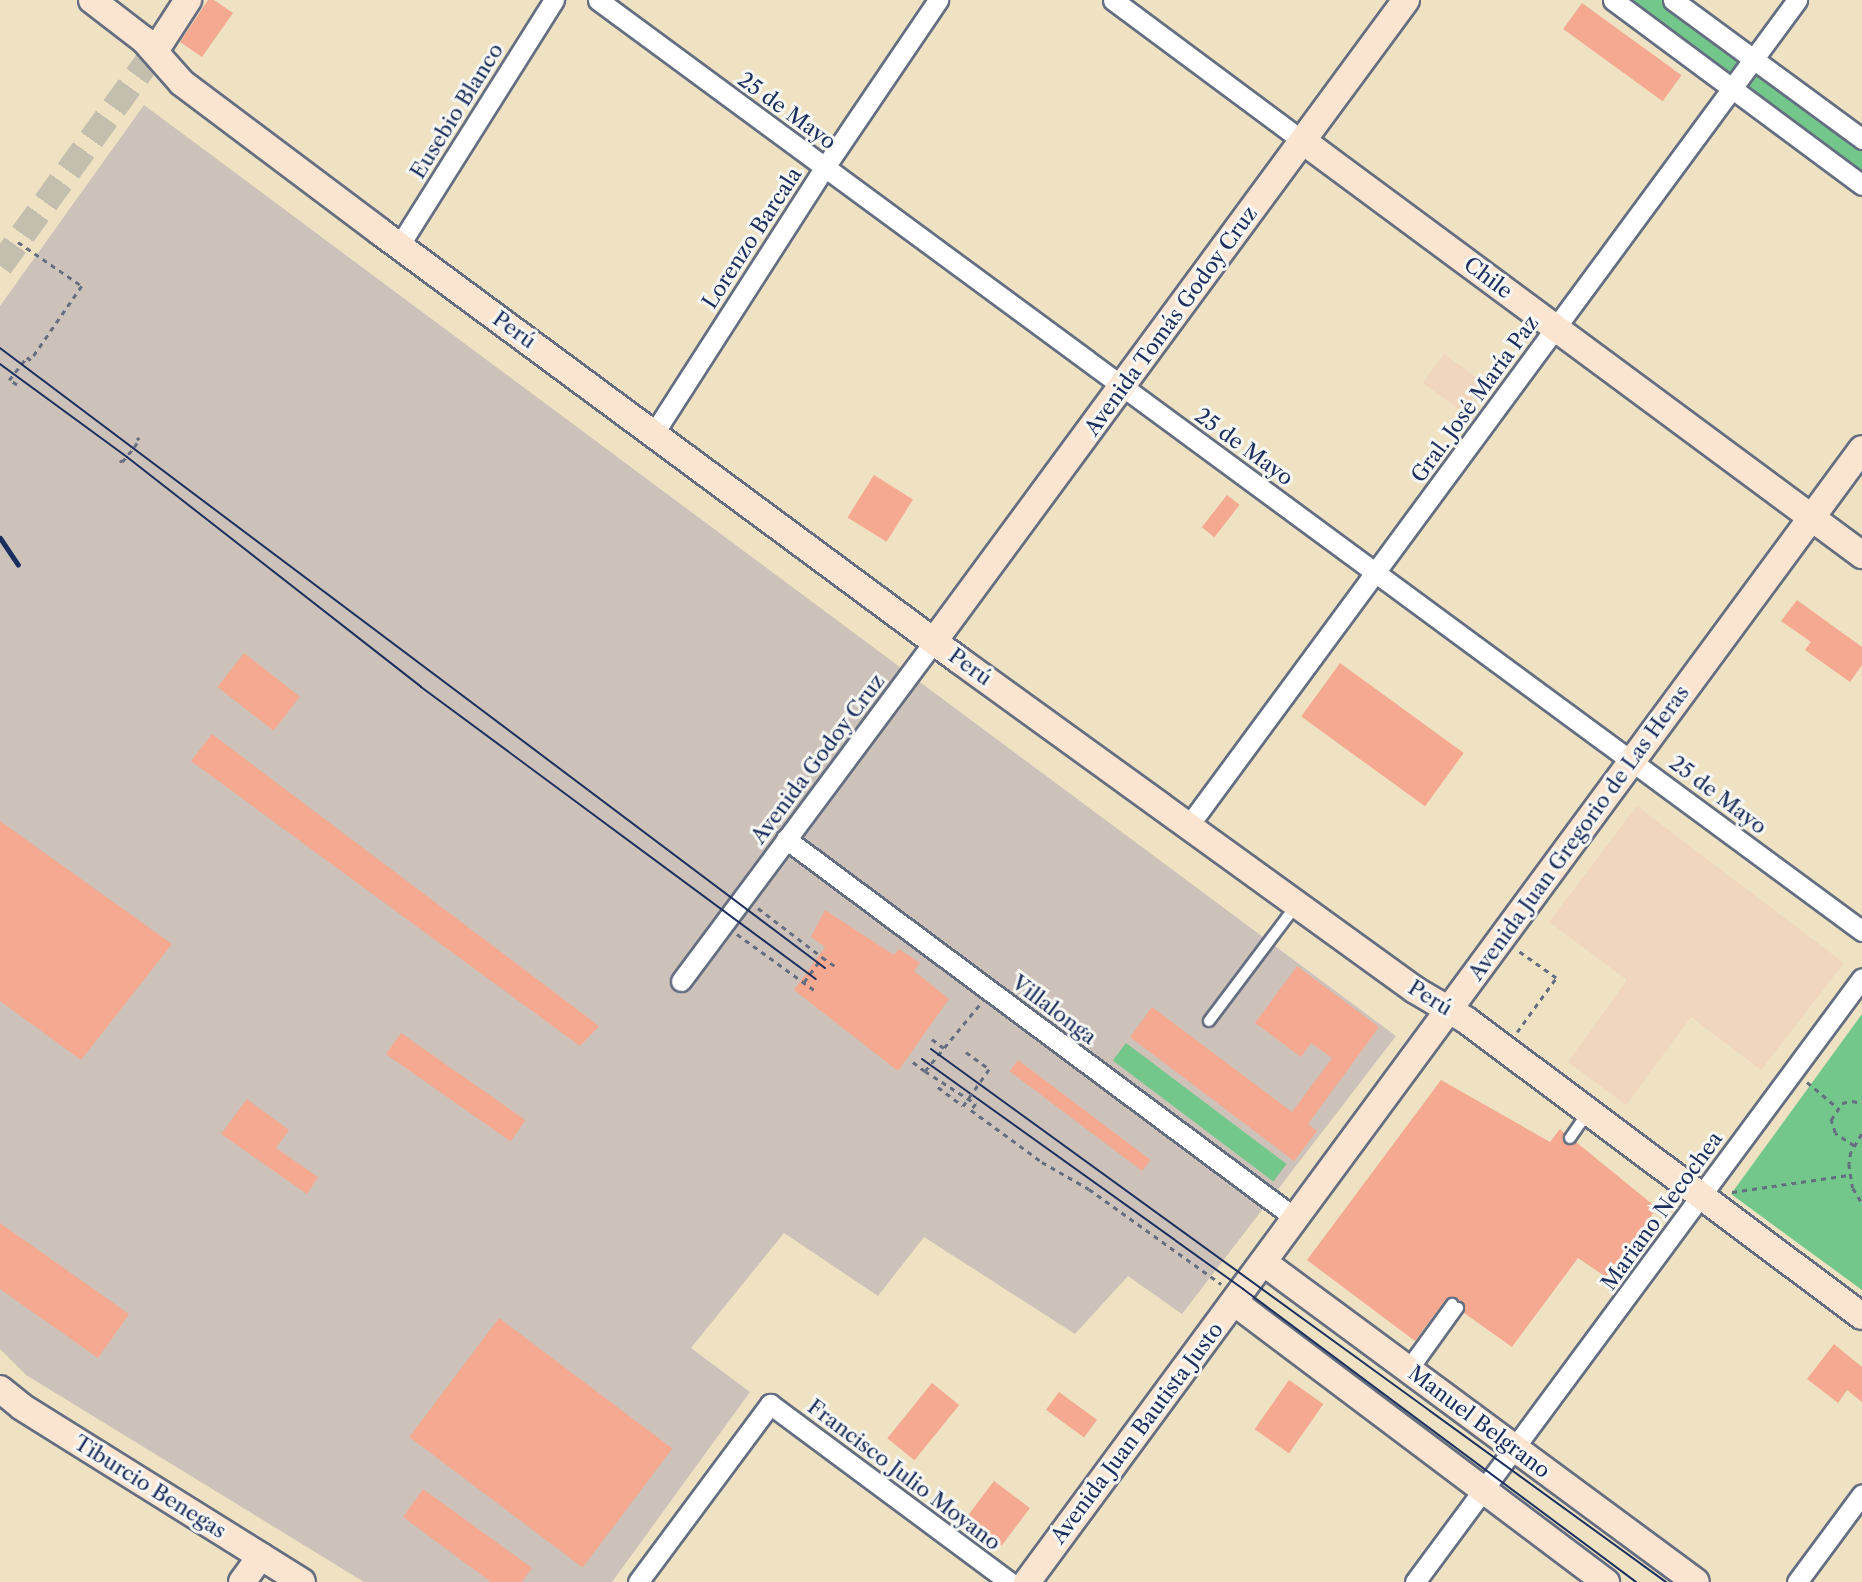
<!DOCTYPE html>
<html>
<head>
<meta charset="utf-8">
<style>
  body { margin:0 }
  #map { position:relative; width:1862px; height:1582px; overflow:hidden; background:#eee2c3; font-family:"Libre Caslon Text",serif }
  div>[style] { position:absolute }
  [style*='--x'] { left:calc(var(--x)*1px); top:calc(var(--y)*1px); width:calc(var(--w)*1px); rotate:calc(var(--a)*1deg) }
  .built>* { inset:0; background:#efd6bc; transform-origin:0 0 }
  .industrial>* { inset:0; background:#cdc2b9 }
  .green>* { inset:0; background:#73c78b; transform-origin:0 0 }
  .building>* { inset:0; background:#f4a990; transform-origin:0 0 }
  .secondary-tunnel>* { height:26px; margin-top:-13px; transform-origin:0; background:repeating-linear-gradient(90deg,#c4beaf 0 26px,transparent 0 39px) }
  .path>* { height:2.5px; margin-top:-1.25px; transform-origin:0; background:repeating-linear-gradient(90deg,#656e81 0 5px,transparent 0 10px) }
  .roads { filter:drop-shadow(2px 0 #656e81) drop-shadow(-2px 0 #656e81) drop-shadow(0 2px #656e81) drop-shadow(0 -2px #656e81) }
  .lane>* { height:10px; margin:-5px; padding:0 5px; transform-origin:5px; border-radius:5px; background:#fff }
  .street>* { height:19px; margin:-9.5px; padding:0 9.5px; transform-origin:9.5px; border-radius:9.5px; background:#fff }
  .secondary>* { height:26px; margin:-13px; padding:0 13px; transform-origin:13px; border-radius:13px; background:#fce5d0 }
  .tram>* { height:2px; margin:-1px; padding:0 1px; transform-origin:1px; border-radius:1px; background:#1b2f5e }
  .rail>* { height:5px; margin:-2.5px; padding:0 2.5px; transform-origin:2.5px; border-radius:2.5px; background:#1b2f5e }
  .path-bridge>* { height:2.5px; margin-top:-1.25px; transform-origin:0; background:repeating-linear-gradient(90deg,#656e81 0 5px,transparent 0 10px) }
  span { translate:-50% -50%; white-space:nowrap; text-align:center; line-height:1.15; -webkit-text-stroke:6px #f6f6f2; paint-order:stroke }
  .street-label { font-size:21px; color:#1b2f5e }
</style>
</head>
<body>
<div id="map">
  <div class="built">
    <div style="left:1444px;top:354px;width:49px;height:36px;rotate:36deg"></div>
    <div style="clip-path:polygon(1637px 806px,1844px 963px,1761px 1070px,1691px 1017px,1626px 1105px,1568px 1062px,1627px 980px,1549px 922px)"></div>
  </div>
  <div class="industrial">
    <div style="clip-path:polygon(144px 105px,1396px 1036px,1182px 1314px,1128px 1276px,1075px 1334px,924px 1237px,878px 1296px,784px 1233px,691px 1348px,750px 1392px,612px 1582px,364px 1582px,26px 1375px,0 1349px,0 306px)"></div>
  </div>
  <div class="green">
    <div style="clip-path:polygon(1613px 0,1673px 0,1862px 139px,1862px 185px)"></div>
    <div style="clip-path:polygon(1862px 1014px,1862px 1290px,1731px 1194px)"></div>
    <div style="left:1126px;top:1043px;width:201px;height:22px;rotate:37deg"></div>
  </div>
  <div class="building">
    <div style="clip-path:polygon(208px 0,214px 0,233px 13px,202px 57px,180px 42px)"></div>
    <div style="left:1582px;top:3px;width:123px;height:32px;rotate:36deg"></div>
    <div style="left:874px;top:475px;width:46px;height:50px;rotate:32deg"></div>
    <div style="left:1227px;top:495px;width:16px;height:41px;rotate:38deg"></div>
    <div style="clip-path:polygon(1797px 600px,1862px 647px,1862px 665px,1850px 682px,1805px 650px,1811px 642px,1781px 621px)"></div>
    <div style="left:244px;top:653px;width:71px;height:43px;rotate:38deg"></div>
    <div style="left:1340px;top:663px;width:153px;height:66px;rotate:36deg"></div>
    <div style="clip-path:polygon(212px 734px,599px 1026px,580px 1046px,191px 761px)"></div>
    <div style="clip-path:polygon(0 821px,172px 944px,81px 1060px,0 1001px)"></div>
    <div style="clip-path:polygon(825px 910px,894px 955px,899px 949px,920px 963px,914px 971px,949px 999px,898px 1071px,794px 990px,825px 947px,811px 937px)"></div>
    <div style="clip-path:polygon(1297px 966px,1379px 1027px,1308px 1124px,1317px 1131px,1294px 1161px,1130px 1037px,1152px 1007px,1292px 1112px,1332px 1058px,1311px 1043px,1301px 1057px,1255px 1023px)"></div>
    <div style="left:401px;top:1033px;width:152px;height:26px;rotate:35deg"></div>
    <div style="left:1018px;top:1060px;width:166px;height:14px;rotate:37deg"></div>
    <div style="clip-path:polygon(1441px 1080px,1550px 1142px,1560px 1129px,1564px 1133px,1565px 1144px,1576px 1142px,1657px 1208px,1606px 1277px,1578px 1258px,1512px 1347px,1464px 1313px,1464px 1304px,1452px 1297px,1446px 1299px,1415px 1341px,1307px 1260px)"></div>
    <div style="clip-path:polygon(247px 1099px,289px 1130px,276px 1148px,318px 1177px,307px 1194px,221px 1134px)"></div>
    <div style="clip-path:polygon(0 1223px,129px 1314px,98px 1358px,0 1289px)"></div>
    <div style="left:499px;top:1318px;width:217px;height:149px;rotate:37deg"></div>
    <div style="clip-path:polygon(1834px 1344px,1862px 1367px,1862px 1402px,1847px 1390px,1838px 1403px,1807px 1379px)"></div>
    <div style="left:1289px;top:1380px;width:42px;height:60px;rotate:35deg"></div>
    <div style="left:932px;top:1383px;width:35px;height:71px;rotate:39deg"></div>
    <div style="left:1059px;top:1392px;width:47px;height:22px;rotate:36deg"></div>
    <div style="left:994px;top:1481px;width:45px;height:47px;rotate:37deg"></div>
    <div style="clip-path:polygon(423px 1489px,532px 1568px,522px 1582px,491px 1582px,403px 1517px)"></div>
  </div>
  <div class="secondary-tunnel">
    <div style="--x:0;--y:266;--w:265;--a:-54.2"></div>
  </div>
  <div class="path">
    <div style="--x:18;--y:242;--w:78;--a:34.5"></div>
    <div style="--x:82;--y:286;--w:90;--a:124.6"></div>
    <div style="--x:17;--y:385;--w:9;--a:-148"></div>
    <div style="--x:9;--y:380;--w:29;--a:-52"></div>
    <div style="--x:27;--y:357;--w:9;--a:41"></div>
    <div style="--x:120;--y:460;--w:3;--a:45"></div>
    <div style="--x:122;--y:462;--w:19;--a:-51"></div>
    <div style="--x:134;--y:447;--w:9;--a:-54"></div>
    <div style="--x:139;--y:440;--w:3;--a:-135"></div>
    <div style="--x:758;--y:908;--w:81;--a:37.4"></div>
    <div style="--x:737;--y:934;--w:95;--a:36"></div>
    <div style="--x:804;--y:982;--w:31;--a:-54"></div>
    <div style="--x:822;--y:957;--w:16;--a:35"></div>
    <div style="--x:1517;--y:1032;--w:67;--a:-54.2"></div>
    <div style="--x:1556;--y:978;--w:47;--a:-144.6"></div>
    <div style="--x:932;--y:1039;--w:15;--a:37"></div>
    <div style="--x:966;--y:1052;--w:29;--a:36"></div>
    <div style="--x:913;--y:1062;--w:15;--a:37"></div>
    <div style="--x:925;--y:1071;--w:87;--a:-50.6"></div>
    <div style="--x:925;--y:1071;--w:61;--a:32.9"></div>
    <div style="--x:976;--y:1104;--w:8;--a:130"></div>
    <div style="--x:971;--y:1110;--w:88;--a:36.2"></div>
    <div style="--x:1042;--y:1162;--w:54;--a:29.9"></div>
    <div style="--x:1089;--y:1189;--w:163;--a:35.7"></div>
    <div style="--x:1807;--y:1082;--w:39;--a:40"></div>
    <div style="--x:938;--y:1087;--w:31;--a:37"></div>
    <div style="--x:1862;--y:1134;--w:21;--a:121"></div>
    <div style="--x:1851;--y:1152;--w:12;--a:99"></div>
    <div style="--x:1849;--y:1164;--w:24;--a:81"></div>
    <div style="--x:1853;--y:1188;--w:17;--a:59"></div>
    <div style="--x:1854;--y:1146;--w:23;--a:-146"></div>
    <div style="--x:1835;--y:1133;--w:14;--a:-107"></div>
    <div style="--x:1831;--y:1120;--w:20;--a:-57"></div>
    <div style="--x:1842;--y:1103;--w:10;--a:-11"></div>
    <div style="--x:1852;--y:1101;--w:10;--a:11"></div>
    <div style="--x:1732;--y:1192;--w:118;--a:-8.3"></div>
  </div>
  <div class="roads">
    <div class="lane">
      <div style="--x:1209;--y:1021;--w:143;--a:-53"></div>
      <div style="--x:1570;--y:1138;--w:32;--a:-55"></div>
      <div style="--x:1407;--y:1366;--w:77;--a:-54"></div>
      <div style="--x:1412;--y:1372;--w:79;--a:-54.3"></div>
    </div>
    <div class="street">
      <div style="--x:598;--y:0;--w:1570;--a:36.37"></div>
      <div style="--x:1113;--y:0;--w:237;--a:36.6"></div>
      <div style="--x:1613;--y:0;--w:310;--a:36.6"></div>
      <div style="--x:1673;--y:0;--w:235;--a:36.3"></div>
      <div style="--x:399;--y:246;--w:291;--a:-57.8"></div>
      <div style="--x:654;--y:433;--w:316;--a:-57.3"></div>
      <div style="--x:825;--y:167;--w:202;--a:-55.9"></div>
      <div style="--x:1189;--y:825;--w:1025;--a:-53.61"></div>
      <div style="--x:786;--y:839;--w:635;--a:36.67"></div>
      <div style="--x:681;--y:981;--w:424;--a:-53.3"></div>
      <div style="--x:638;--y:1582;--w:222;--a:-53.4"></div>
      <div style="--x:770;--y:1404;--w:299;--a:36.6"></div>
      <div style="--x:1415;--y:1582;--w:751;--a:-53.5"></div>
      <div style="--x:1797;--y:1582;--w:109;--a:-53.5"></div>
    </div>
    <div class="secondary">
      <div style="--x:92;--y:0;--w:66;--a:37.6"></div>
      <div style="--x:144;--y:40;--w:57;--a:48.5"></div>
      <div style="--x:182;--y:83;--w:246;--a:36.9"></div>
      <div style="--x:379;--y:231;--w:721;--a:36.49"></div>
      <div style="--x:959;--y:660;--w:563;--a:35.89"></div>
      <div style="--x:1415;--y:990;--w:59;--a:30.5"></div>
      <div style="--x:1466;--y:1020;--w:494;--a:36.8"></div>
      <div style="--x:155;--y:51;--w:61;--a:-57.1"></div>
      <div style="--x:1303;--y:141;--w:696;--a:36.52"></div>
      <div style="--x:934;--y:641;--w:796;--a:-53.63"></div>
      <div style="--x:1263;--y:1262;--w:538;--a:36.47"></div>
      <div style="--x:1234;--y:1302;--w:466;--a:37"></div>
      <div style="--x:0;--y:1389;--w:28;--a:39"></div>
      <div style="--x:22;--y:1407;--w:330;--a:32"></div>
      <div style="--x:242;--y:1582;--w:32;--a:-54"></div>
      <div style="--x:1027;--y:1582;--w:1407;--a:-53.61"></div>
    </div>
  </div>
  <div class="tram">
    <div style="--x:0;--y:348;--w:1032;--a:36.93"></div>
    <div style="--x:0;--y:364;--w:157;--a:36.2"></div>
    <div style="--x:127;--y:457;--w:373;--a:38"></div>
    <div style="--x:421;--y:687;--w:491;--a:36.5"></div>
    <div style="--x:931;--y:1049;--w:908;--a:35.95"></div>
    <div style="--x:922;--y:1059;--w:395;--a:35.6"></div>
    <div style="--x:1243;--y:1289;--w:490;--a:36.7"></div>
  </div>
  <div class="rail">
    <div style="--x:0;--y:538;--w:32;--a:56"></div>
  </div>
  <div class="path-bridge">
    <div style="--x:963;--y:1106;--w:45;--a:-54.9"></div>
  </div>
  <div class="street-label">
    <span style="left:457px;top:111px;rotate:-58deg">Eusebio Blanco</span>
    <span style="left:787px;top:111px;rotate:36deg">25 de Mayo</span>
    <span style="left:752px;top:238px;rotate:-57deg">Lorenzo Barcala</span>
    <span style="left:1488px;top:278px;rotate:37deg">Chile</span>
    <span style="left:1171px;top:321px;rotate:-54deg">Avenida Tomás Godoy Cruz</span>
    <span style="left:514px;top:330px;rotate:36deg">Perú</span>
    <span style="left:1475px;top:399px;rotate:-54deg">Gral. José María Paz</span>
    <span style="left:1244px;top:447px;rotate:36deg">25 de Mayo</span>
    <span style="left:970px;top:667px;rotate:36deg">Perú</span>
    <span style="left:818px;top:759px;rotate:-53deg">Avenida Godoy Cruz</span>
    <span style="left:1718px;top:795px;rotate:37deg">25 de Mayo</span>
    <span style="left:1579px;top:833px;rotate:-54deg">Avenida Juan Gregorio de Las Heras</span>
    <span style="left:1430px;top:998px;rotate:32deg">Perú</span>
    <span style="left:1054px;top:1010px;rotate:37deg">Villalonga</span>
    <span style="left:1662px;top:1211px;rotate:-54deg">Mariano Necochea</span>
    <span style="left:1479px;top:1422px;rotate:37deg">Manuel Belgrano</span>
    <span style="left:1137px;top:1433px;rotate:-53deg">Avenida Juan Bautista Justo</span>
    <span style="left:904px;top:1475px;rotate:37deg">Francisco Julio Moyano</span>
    <span style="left:150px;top:1487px;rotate:32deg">Tiburcio Benegas</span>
  </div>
</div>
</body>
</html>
